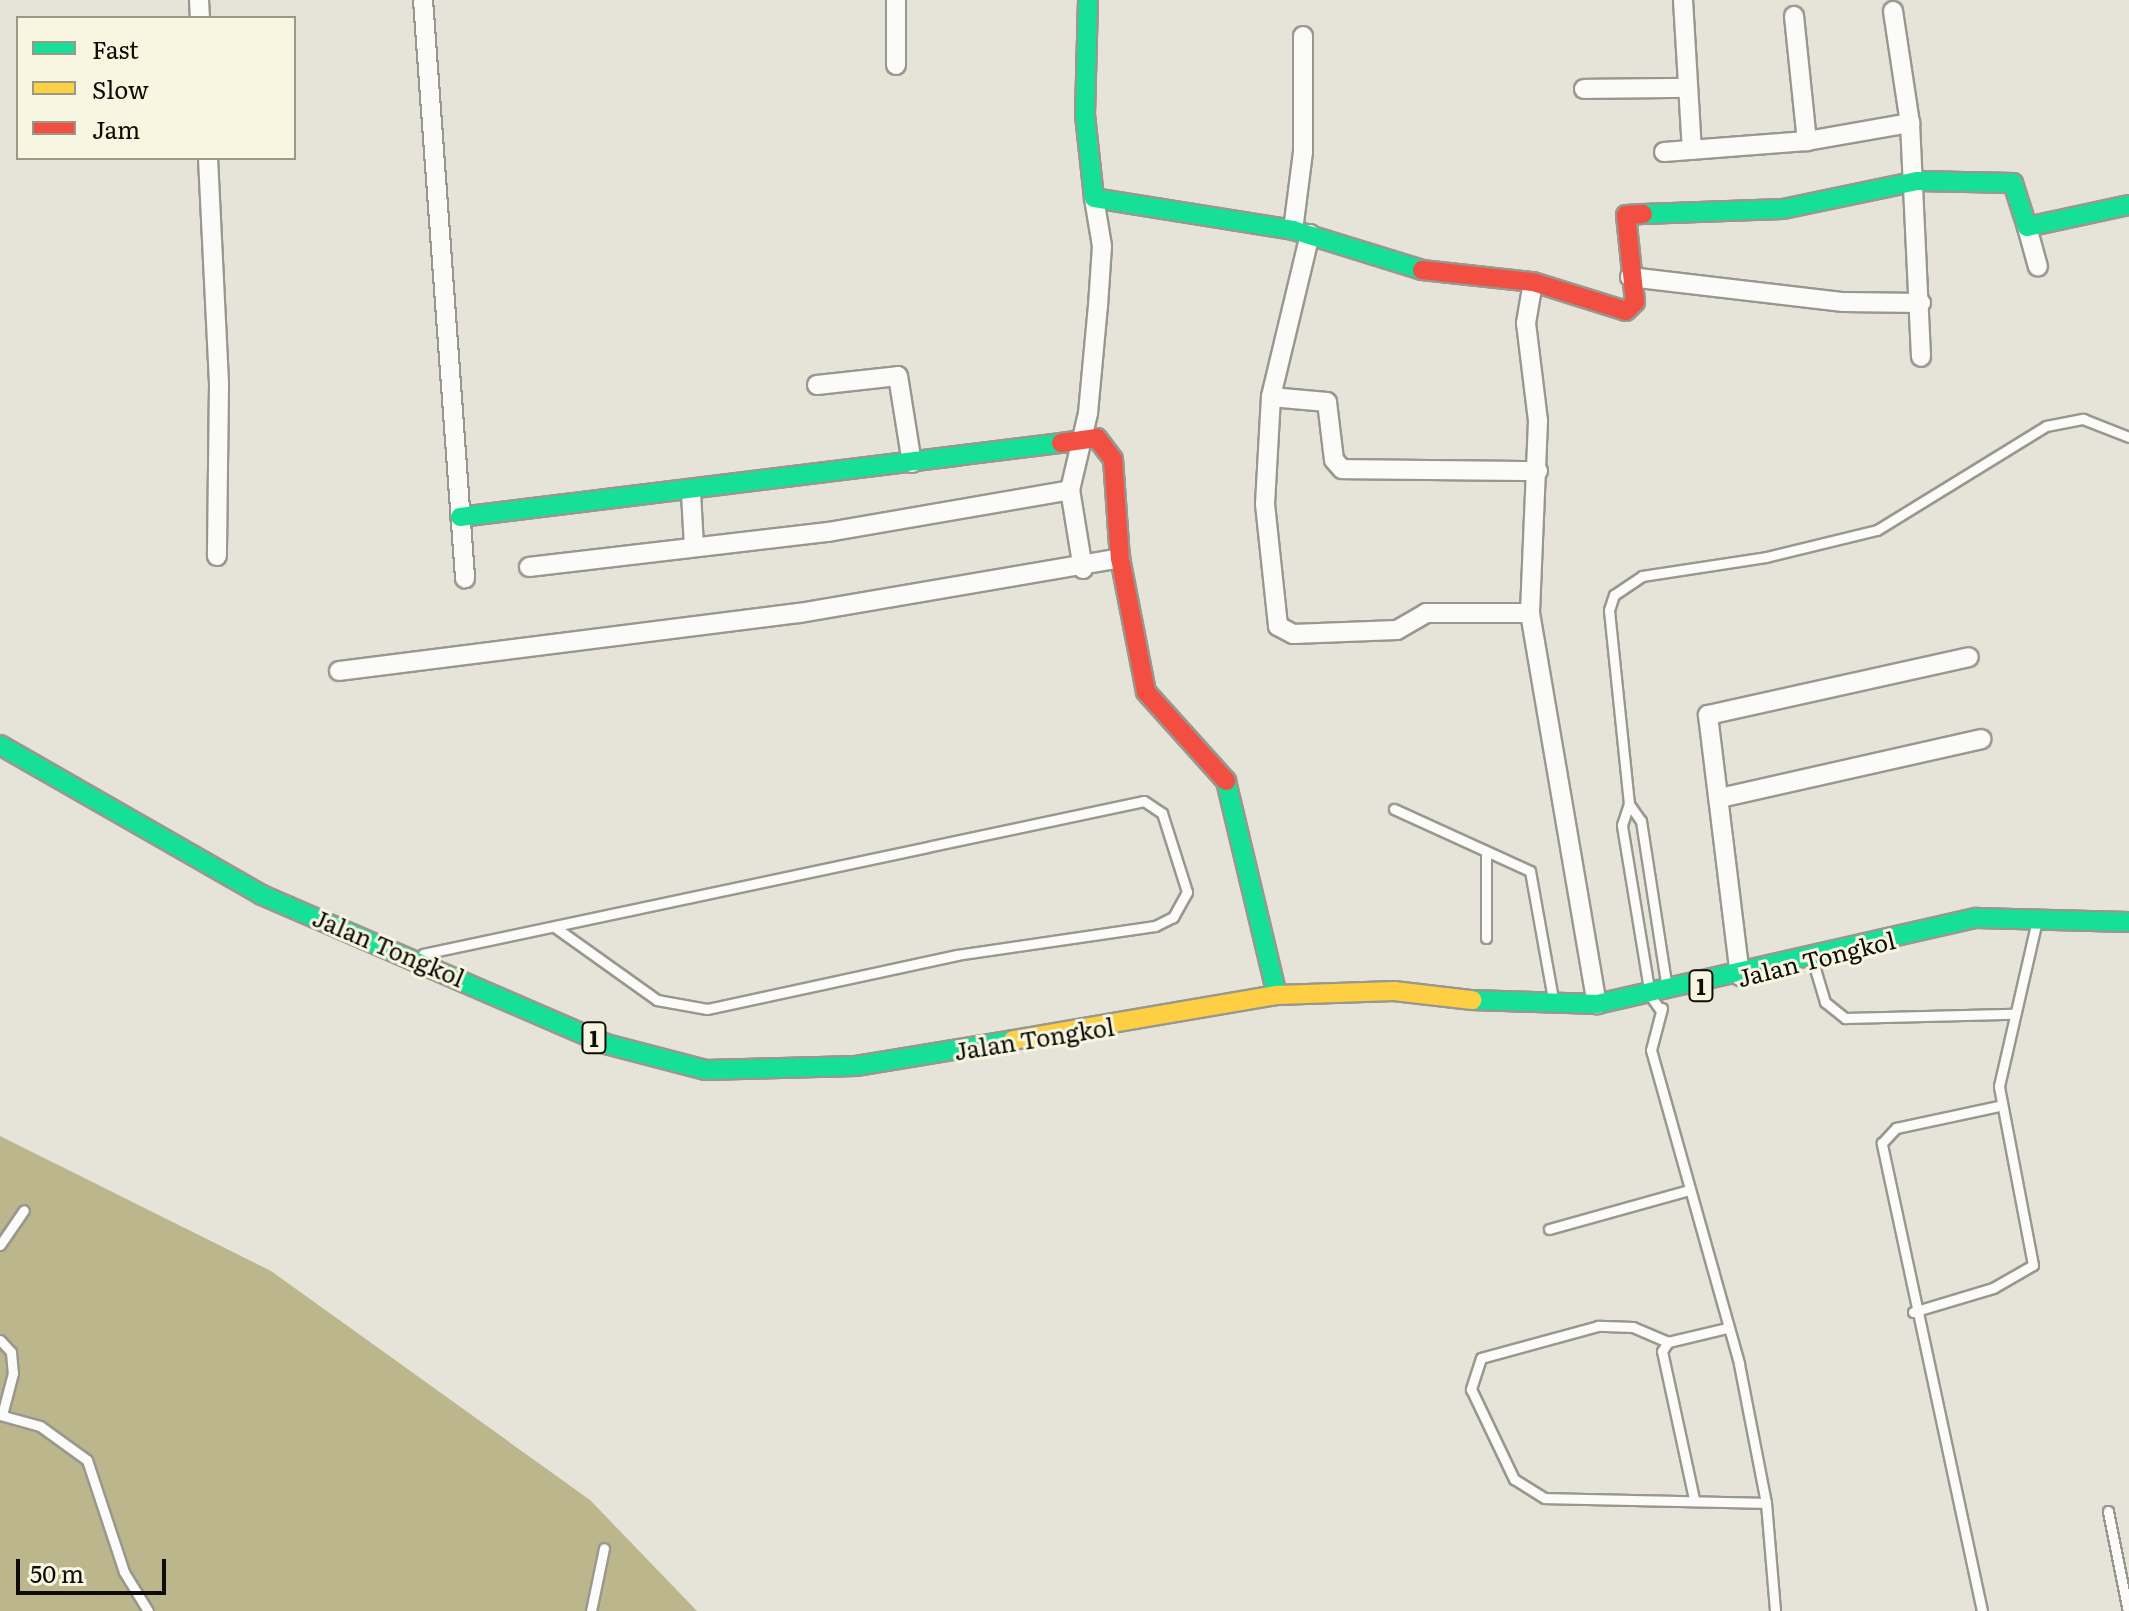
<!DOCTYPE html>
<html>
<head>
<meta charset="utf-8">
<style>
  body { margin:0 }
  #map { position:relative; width:2129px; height:1611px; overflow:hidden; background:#e6e4d9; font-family:Literata,serif }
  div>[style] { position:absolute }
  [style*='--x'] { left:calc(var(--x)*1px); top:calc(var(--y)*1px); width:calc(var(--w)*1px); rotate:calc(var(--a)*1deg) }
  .water>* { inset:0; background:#bcb68d }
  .roads { filter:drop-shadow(2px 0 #99988f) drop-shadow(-2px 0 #99988f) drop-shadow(0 2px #99988f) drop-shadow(0 -2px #99988f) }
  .lane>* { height:9px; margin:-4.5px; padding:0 4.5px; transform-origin:4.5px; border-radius:4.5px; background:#fbfbf9 }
  .street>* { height:18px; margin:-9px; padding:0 9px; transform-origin:9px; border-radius:9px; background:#fbfbf9 }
  .fast>* { height:18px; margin:-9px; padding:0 9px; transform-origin:9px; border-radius:9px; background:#16e098 }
  .slow>* { height:18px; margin:-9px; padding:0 9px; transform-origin:9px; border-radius:9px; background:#ffcf43 }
  .jam>* { height:18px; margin:-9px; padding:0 9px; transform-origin:9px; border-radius:9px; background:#f24e42 }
  span { translate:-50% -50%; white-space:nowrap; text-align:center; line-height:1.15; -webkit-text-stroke:6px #f8f6e1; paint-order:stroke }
  .shield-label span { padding:2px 6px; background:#f8f6e1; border:2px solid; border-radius:6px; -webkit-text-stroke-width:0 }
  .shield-label { font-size:22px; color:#0d0c06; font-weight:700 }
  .street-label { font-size:24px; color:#0d0c06 }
  .legend { position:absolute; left:16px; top:16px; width:280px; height:144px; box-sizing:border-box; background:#f8f6e1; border:2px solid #9a9889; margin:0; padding:10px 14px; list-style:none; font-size:24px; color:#0d0c06 }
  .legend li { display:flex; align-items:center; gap:16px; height:40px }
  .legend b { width:40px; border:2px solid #9a9889 }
  .scale { position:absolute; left:16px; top:1559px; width:150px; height:36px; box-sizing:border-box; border:4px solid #0d0c06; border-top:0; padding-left:10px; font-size:24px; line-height:28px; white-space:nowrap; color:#0d0c06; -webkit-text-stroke:6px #f8f6e1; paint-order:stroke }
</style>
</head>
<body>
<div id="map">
  <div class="water">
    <div style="clip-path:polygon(0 1136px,271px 1271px,590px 1500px,697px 1611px,0 1611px)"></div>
  </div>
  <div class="roads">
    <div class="lane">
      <div style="--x:1629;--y:804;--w:21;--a:55"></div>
      <div style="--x:1641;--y:821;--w:163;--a:81.2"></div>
      <div style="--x:1394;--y:809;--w:149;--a:24.5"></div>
      <div style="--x:1530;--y:871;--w:130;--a:79.8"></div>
      <div style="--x:1486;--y:938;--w:85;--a:-90"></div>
      <div style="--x:423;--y:954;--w:737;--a:-11.98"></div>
      <div style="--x:1144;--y:801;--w:22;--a:34"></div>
      <div style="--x:1162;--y:813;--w:83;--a:72.4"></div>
      <div style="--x:1187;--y:892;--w:29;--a:119"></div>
      <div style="--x:1173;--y:917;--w:20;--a:153"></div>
      <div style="--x:1155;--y:926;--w:200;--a:171.7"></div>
      <div style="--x:957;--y:955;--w:256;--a:167.8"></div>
      <div style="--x:707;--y:1009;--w:51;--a:-169.8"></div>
      <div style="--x:657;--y:1000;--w:124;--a:-144.5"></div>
      <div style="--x:1813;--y:962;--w:42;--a:73.3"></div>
      <div style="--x:1825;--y:1002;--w:26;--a:39"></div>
      <div style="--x:1845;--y:1018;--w:169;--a:-1.4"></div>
      <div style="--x:1662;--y:1008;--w:43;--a:104.7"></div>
      <div style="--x:1651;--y:1050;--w:326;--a:74.3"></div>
      <div style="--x:1739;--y:1364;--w:142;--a:79"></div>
      <div style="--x:1766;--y:1503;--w:108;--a:85.2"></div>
      <div style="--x:1661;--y:1011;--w:19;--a:-125"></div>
      <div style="--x:1650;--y:995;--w:172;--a:-99.4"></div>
      <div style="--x:1622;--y:825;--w:22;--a:-72"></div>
      <div style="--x:1629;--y:804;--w:195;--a:-95.9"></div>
      <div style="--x:1609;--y:610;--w:16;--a:-72"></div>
      <div style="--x:1614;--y:595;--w:34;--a:-34"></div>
      <div style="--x:1642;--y:576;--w:125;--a:-8.7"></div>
      <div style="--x:1766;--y:557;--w:114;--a:-13.7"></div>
      <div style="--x:1877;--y:530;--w:198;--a:-31.6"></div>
      <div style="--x:2046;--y:426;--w:38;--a:-11"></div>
      <div style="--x:2083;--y:419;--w:49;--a:21.4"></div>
      <div style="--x:1549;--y:1229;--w:145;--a:-15.6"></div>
      <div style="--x:0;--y:1245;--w:42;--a:-55.6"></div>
      <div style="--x:1913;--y:1312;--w:84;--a:-16.7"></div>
      <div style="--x:1993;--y:1288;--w:46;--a:-29.9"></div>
      <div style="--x:2033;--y:1265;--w:182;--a:-100.8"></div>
      <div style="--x:1999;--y:1086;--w:166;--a:-77.1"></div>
      <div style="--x:0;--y:1340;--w:16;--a:47"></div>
      <div style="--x:11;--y:1352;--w:21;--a:85"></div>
      <div style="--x:13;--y:1373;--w:43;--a:104.7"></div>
      <div style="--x:1668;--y:1342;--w:38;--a:-157"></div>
      <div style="--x:1633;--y:1327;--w:35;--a:-178"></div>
      <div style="--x:1598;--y:1326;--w:121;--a:164.7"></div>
      <div style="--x:1481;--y:1358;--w:33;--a:108"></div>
      <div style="--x:1471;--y:1389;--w:100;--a:64.5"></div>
      <div style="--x:1514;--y:1479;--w:36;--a:32"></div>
      <div style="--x:1545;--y:1498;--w:221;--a:1.3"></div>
      <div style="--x:0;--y:1415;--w:41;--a:15.4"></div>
      <div style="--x:40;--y:1426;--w:58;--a:35.9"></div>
      <div style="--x:87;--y:1460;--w:118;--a:71.7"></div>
      <div style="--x:124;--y:1572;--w:46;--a:58.4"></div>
      <div style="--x:1694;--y:1499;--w:151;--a:-102.2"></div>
      <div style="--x:1662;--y:1351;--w:11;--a:-56"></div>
      <div style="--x:1668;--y:1342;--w:61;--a:-13.3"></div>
      <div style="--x:2108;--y:1511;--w:102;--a:78.7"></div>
      <div style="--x:591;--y:1611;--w:64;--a:-78.3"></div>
      <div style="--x:1982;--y:1611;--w:479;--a:-102.1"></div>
      <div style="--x:1882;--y:1143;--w:21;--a:-47"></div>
      <div style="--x:1896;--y:1128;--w:105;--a:-12.1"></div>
    </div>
    <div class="street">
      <div style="--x:199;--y:0;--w:18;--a:87"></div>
      <div style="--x:423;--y:0;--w:580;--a:85.84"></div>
      <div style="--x:896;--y:0;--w:65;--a:90"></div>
      <div style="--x:1683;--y:0;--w:150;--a:86.6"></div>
      <div style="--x:1893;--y:11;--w:113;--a:81.4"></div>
      <div style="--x:1794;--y:16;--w:126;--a:84.1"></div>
      <div style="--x:1584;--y:89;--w:103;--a:-0.6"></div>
      <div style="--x:1664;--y:152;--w:143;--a:-4.4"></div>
      <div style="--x:1807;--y:141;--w:105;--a:-9.9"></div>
      <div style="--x:1910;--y:123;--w:234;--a:87.3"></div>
      <div style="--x:208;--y:158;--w:227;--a:87.2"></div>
      <div style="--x:219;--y:385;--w:171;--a:90.7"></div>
      <div style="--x:2027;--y:227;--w:41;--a:74.6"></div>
      <div style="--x:1293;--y:230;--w:79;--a:-82.7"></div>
      <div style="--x:1303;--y:152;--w:116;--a:-90"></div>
      <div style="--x:1310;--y:234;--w:168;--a:103.5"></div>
      <div style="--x:1271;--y:397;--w:107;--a:93.2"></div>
      <div style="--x:1265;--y:504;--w:123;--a:83.9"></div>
      <div style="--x:1278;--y:626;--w:17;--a:28"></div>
      <div style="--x:1293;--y:634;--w:104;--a:-2.2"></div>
      <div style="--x:1397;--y:630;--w:34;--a:-30"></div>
      <div style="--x:1426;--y:613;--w:104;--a:0"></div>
      <div style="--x:1630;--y:277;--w:215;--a:6.7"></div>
      <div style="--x:1844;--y:302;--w:77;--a:0.7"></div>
      <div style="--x:1533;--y:282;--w:42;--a:99.7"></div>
      <div style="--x:1526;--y:323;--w:99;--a:83"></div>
      <div style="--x:1538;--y:421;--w:192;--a:92.4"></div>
      <div style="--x:1530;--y:613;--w:397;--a:80.3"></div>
      <div style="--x:817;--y:385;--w:81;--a:-6.3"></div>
      <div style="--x:898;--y:376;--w:88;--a:80.9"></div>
      <div style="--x:1271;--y:397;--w:56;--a:5.1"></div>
      <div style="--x:1327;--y:402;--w:58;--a:83.1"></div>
      <div style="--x:1334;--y:460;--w:12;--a:48"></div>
      <div style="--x:1342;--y:469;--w:196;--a:0.6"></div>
      <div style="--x:691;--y:493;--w:54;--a:86.8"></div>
      <div style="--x:529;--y:567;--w:301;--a:-6.7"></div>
      <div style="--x:828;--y:532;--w:246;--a:-9.8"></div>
      <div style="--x:1083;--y:569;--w:80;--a:-99.3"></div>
      <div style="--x:1070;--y:490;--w:79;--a:-76.8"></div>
      <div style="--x:1088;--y:413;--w:107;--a:-84.7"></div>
      <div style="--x:1098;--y:306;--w:60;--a:-86.2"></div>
      <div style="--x:1102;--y:246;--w:49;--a:-99.5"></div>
      <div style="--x:339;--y:671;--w:464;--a:-7.2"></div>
      <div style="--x:799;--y:613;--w:326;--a:-9.7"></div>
      <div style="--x:1720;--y:798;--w:268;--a:-12.7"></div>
      <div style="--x:1740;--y:976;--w:263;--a:-97"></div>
      <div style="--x:1708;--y:715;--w:267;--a:-12.5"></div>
    </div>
    <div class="fast">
      <div style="--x:1088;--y:0;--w:115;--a:91.5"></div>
      <div style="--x:1085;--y:115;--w:83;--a:83.8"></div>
      <div style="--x:1094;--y:198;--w:202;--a:9.1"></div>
      <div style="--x:1293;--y:230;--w:135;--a:17.2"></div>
      <div style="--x:1643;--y:214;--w:140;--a:-2"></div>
      <div style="--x:1783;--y:209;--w:137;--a:-11.8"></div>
      <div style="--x:1917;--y:181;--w:96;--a:1.2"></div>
      <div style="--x:2013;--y:183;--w:46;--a:72.3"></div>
      <div style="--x:2027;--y:227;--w:104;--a:-12.2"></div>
      <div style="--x:460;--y:517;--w:606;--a:-7.02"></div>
      <div style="--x:0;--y:745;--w:302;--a:29.8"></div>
      <div style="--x:262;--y:895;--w:375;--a:23.4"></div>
      <div style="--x:606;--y:1044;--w:103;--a:14.6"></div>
      <div style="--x:706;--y:1070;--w:150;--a:-1.5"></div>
      <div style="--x:856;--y:1066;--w:159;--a:-9.4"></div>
      <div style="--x:1226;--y:781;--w:220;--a:76.6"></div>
      <div style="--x:1472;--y:1000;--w:125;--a:1.8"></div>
      <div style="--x:1597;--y:1004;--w:389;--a:-12.8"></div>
      <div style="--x:1976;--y:918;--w:153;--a:1.5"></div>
    </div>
    <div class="slow">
      <div style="--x:1013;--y:1040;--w:268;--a:-9.7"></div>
      <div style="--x:1277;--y:995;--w:117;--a:-2"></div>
      <div style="--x:1394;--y:991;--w:79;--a:6.6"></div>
    </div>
    <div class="jam">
      <div style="--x:1422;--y:270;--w:112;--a:6.2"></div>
      <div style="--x:1533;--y:282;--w:97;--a:17.3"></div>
      <div style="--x:1626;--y:311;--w:13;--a:-45"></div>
      <div style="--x:1635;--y:302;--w:87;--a:-95.9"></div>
      <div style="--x:1626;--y:215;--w:17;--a:-3"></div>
      <div style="--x:1061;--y:443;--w:36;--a:-8"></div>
      <div style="--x:1097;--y:438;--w:26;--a:53"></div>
      <div style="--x:1113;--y:459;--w:99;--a:86"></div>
      <div style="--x:1120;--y:558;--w:136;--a:79"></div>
      <div style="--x:1146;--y:692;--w:120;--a:48"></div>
    </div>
  </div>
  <div class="shield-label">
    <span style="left:1701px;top:986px">1</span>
    <span style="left:594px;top:1038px">1</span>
  </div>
  <div class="street-label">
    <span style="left:389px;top:947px;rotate:23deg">Jalan Tongkol</span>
    <span style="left:1816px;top:958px;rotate:-14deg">Jalan Tongkol</span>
    <span style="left:1034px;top:1038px;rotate:-9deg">Jalan Tongkol</span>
  </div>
  <ul class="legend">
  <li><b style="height:10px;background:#16e098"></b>Fast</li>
  <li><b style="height:10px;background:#ffcf43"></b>Slow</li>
  <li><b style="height:10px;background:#f24e42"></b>Jam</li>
  </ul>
  <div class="scale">50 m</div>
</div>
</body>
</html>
